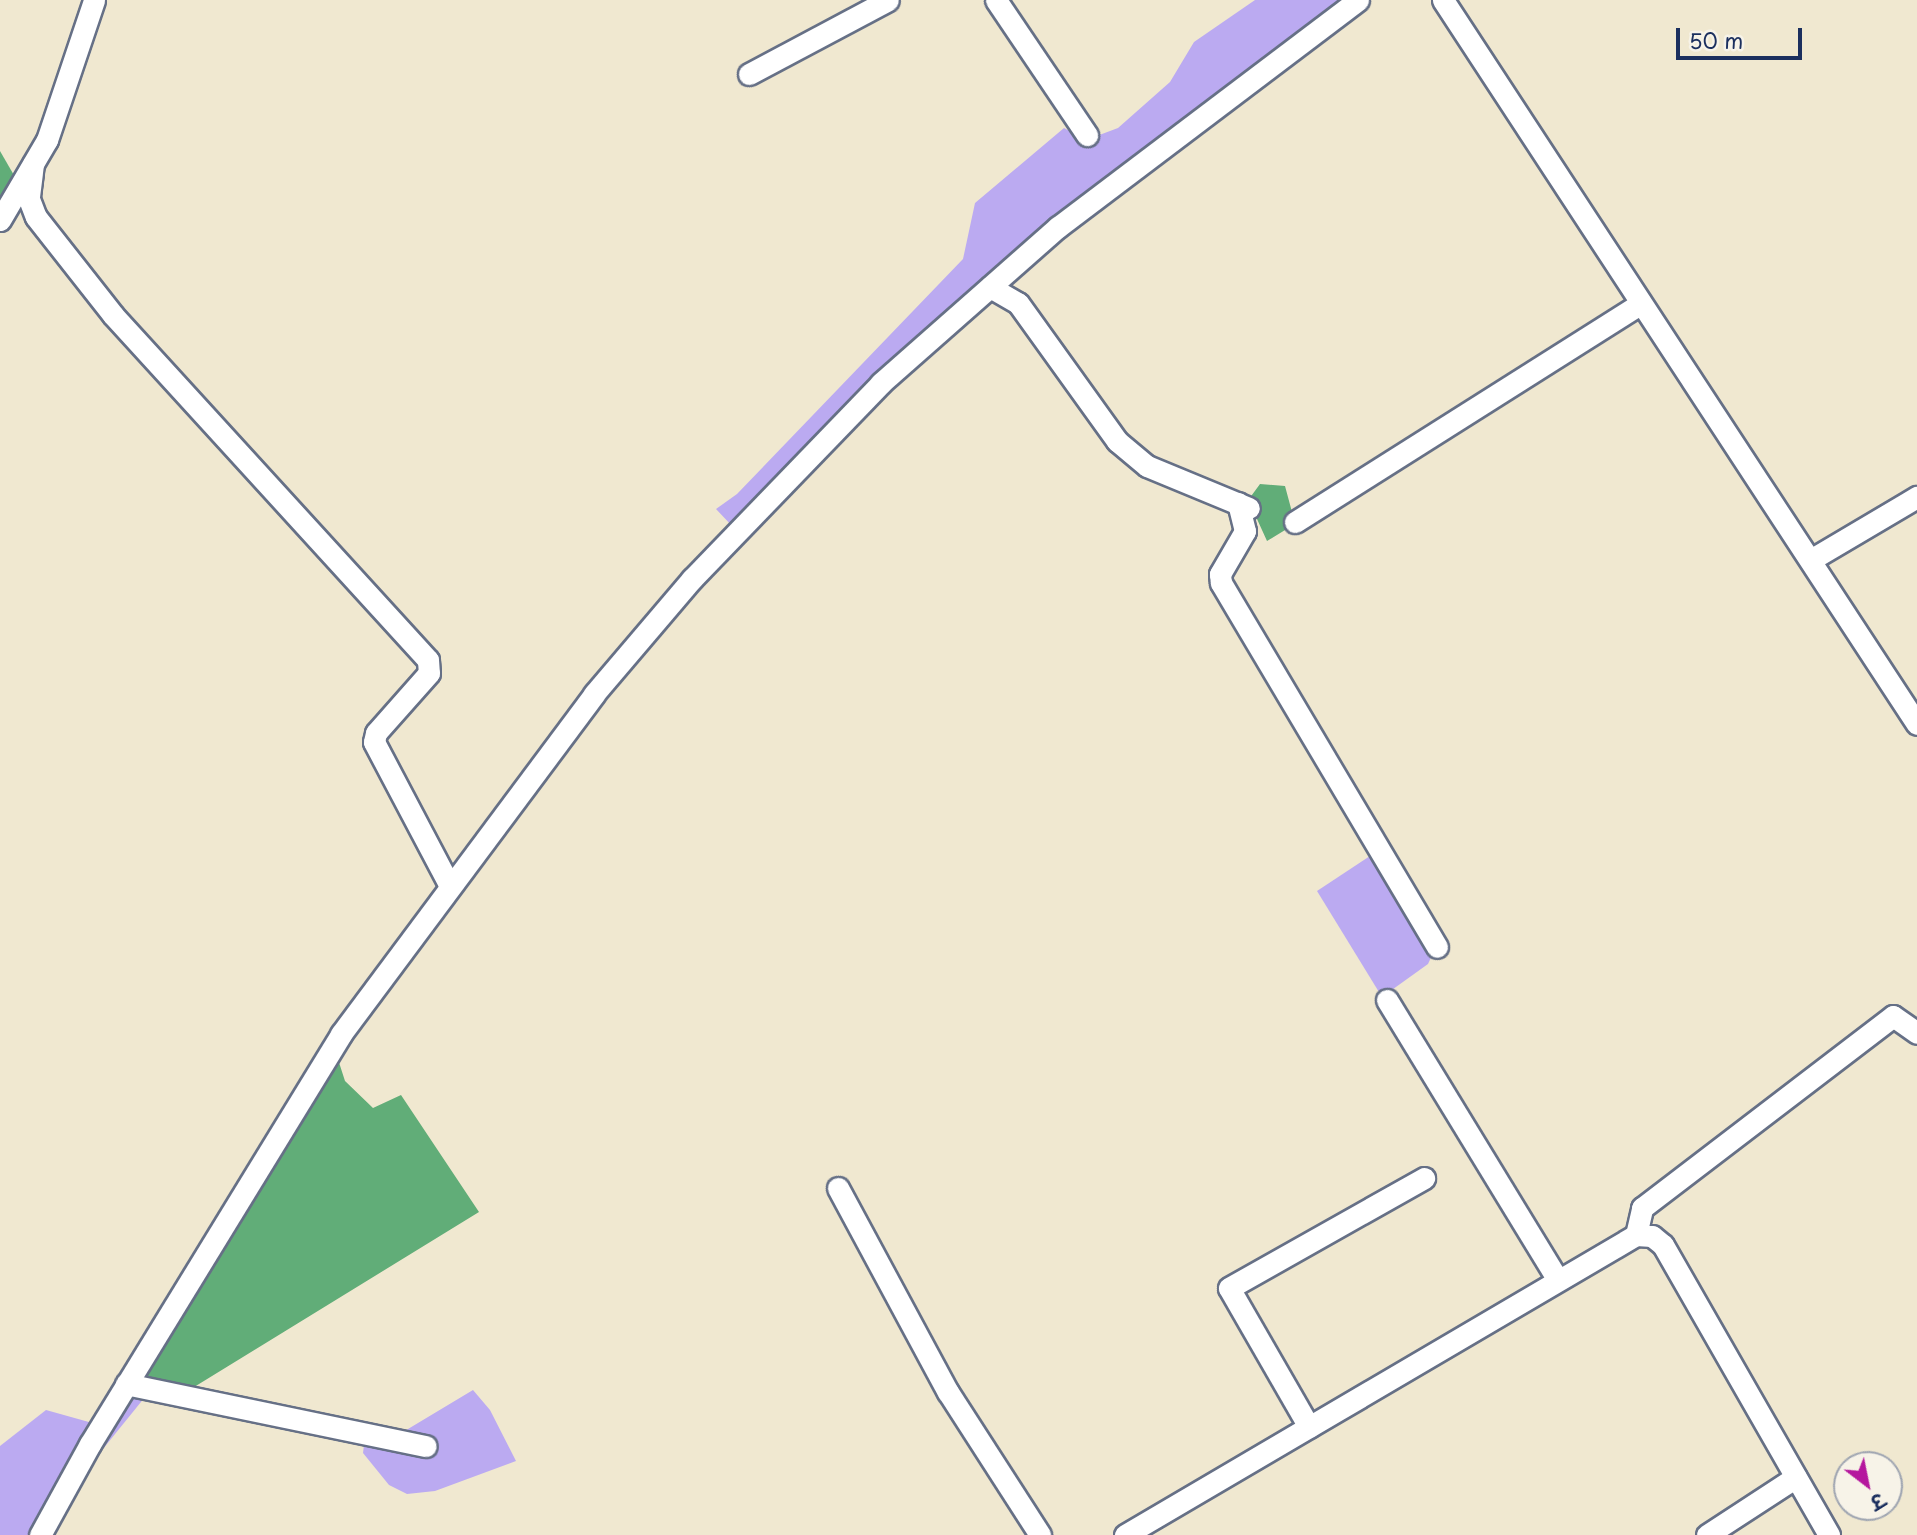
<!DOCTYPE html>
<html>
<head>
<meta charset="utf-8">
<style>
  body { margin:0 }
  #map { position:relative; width:1917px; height:1535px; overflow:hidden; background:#f0e8d0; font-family:"Playpen Sans","Playpen Sans Deva",sans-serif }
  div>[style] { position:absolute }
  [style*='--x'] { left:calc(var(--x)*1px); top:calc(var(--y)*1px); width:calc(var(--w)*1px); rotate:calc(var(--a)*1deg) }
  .forest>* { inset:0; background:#61ad78 }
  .building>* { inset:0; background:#bbaaf1; transform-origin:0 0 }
  .roads { filter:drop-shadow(2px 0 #667086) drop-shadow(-2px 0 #667086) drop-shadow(0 2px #667086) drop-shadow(0 -2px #667086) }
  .minor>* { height:21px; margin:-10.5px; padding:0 10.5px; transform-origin:10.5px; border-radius:10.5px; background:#fff }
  span { translate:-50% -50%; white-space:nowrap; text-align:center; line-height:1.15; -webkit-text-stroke:7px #f7f3e8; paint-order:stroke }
  .north { position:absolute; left:1833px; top:1451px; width:70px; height:70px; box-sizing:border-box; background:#f7f3e8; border:2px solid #9fa5b1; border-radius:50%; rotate:148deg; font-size:19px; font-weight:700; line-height:28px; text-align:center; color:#1b2f5e }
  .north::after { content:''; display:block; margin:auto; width:24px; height:32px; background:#b5179e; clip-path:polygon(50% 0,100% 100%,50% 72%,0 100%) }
  .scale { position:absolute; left:1676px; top:28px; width:126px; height:32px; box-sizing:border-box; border:4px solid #1b2f5e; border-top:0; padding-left:9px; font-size:21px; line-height:24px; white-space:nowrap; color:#1b2f5e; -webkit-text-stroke:5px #f7f3e8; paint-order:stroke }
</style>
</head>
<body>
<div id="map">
  <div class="forest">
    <div style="clip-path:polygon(0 151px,15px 177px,0 205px)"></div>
    <div style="clip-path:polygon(1260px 484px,1285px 486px,1292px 512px,1290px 527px,1267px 541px,1257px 519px,1257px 504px,1249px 499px)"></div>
    <div style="clip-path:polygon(335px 1050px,345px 1081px,373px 1108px,401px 1095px,479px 1212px,186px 1392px,132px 1380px)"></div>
  </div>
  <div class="building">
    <div style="clip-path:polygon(1255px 0,1354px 0,1058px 224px,733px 527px,716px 509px,737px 494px,963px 259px,975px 203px,1064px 128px,1086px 140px,1118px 128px,1170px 82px,1194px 42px)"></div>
    <div style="clip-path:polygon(1373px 854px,1434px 951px,1428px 964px,1382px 997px,1317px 891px)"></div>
    <div style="left:127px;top:1389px;width:19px;height:167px;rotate:39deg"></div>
    <div style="clip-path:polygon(473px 1390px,490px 1410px,516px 1461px,435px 1491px,407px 1494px,389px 1485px,363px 1453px,364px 1445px,427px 1453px,398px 1435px)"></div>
    <div style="clip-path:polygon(46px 1410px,96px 1424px,38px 1535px,0 1535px,0 1446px)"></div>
  </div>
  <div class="roads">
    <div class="minor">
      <div style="--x:996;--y:0;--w:163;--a:56"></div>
      <div style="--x:1443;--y:0;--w:865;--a:56.79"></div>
      <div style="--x:749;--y:74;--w:157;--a:-28"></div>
      <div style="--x:33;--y:164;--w:35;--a:97"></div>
      <div style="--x:29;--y:199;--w:19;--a:69"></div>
      <div style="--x:36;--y:217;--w:125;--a:51.8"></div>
      <div style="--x:113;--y:315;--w:467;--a:47.6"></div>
      <div style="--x:428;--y:660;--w:13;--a:86"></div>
      <div style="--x:429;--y:673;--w:80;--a:131.5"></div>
      <div style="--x:376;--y:733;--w:9;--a:103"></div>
      <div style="--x:374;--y:742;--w:161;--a:62.2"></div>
      <div style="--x:0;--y:220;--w:93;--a:-59.6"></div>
      <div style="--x:47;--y:140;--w:148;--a:-71.4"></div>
      <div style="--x:990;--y:287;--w:32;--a:30"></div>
      <div style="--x:1018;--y:303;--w:170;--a:54.3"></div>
      <div style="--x:1117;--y:441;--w:39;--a:40"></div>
      <div style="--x:1147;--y:466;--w:110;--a:22.4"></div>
      <div style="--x:1238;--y:503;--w:29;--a:76"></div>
      <div style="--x:1245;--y:531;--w:50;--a:120.2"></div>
      <div style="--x:1220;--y:574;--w:9;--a:84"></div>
      <div style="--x:1221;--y:583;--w:423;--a:59.3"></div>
      <div style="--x:1295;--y:522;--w:409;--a:-32.3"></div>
      <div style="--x:1812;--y:559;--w:122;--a:-30.6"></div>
      <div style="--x:1387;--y:1000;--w:327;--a:58.6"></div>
      <div style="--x:838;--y:1188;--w:232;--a:61.7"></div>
      <div style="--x:948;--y:1392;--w:170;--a:57.2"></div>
      <div style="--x:1636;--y:1235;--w:28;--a:-77"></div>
      <div style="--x:1642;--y:1208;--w:316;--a:-37.4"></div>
      <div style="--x:1893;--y:1016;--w:29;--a:35"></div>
      <div style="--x:126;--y:1384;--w:306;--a:11.7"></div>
      <div style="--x:1309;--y:1427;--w:160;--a:-119.9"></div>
      <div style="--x:1229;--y:1288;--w:224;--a:-29.4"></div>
      <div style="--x:40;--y:1535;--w:104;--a:-61.2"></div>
      <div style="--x:90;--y:1444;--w:481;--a:-58.5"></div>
      <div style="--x:341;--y:1034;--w:424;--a:-53.3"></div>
      <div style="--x:594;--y:694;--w:151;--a:-49.6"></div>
      <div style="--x:692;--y:579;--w:272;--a:-46"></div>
      <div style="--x:881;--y:383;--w:236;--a:-41.4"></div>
      <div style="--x:1058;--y:227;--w:376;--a:-37.1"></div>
      <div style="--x:1125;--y:1535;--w:593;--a:-30.42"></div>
      <div style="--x:1636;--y:1235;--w:16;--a:4"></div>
      <div style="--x:1652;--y:1236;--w:14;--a:39"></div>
      <div style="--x:1663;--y:1245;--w:334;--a:60.2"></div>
      <div style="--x:1707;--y:1535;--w:106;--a:-33.1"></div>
    </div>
  </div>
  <div class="north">उ</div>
  <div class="scale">50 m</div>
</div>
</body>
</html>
